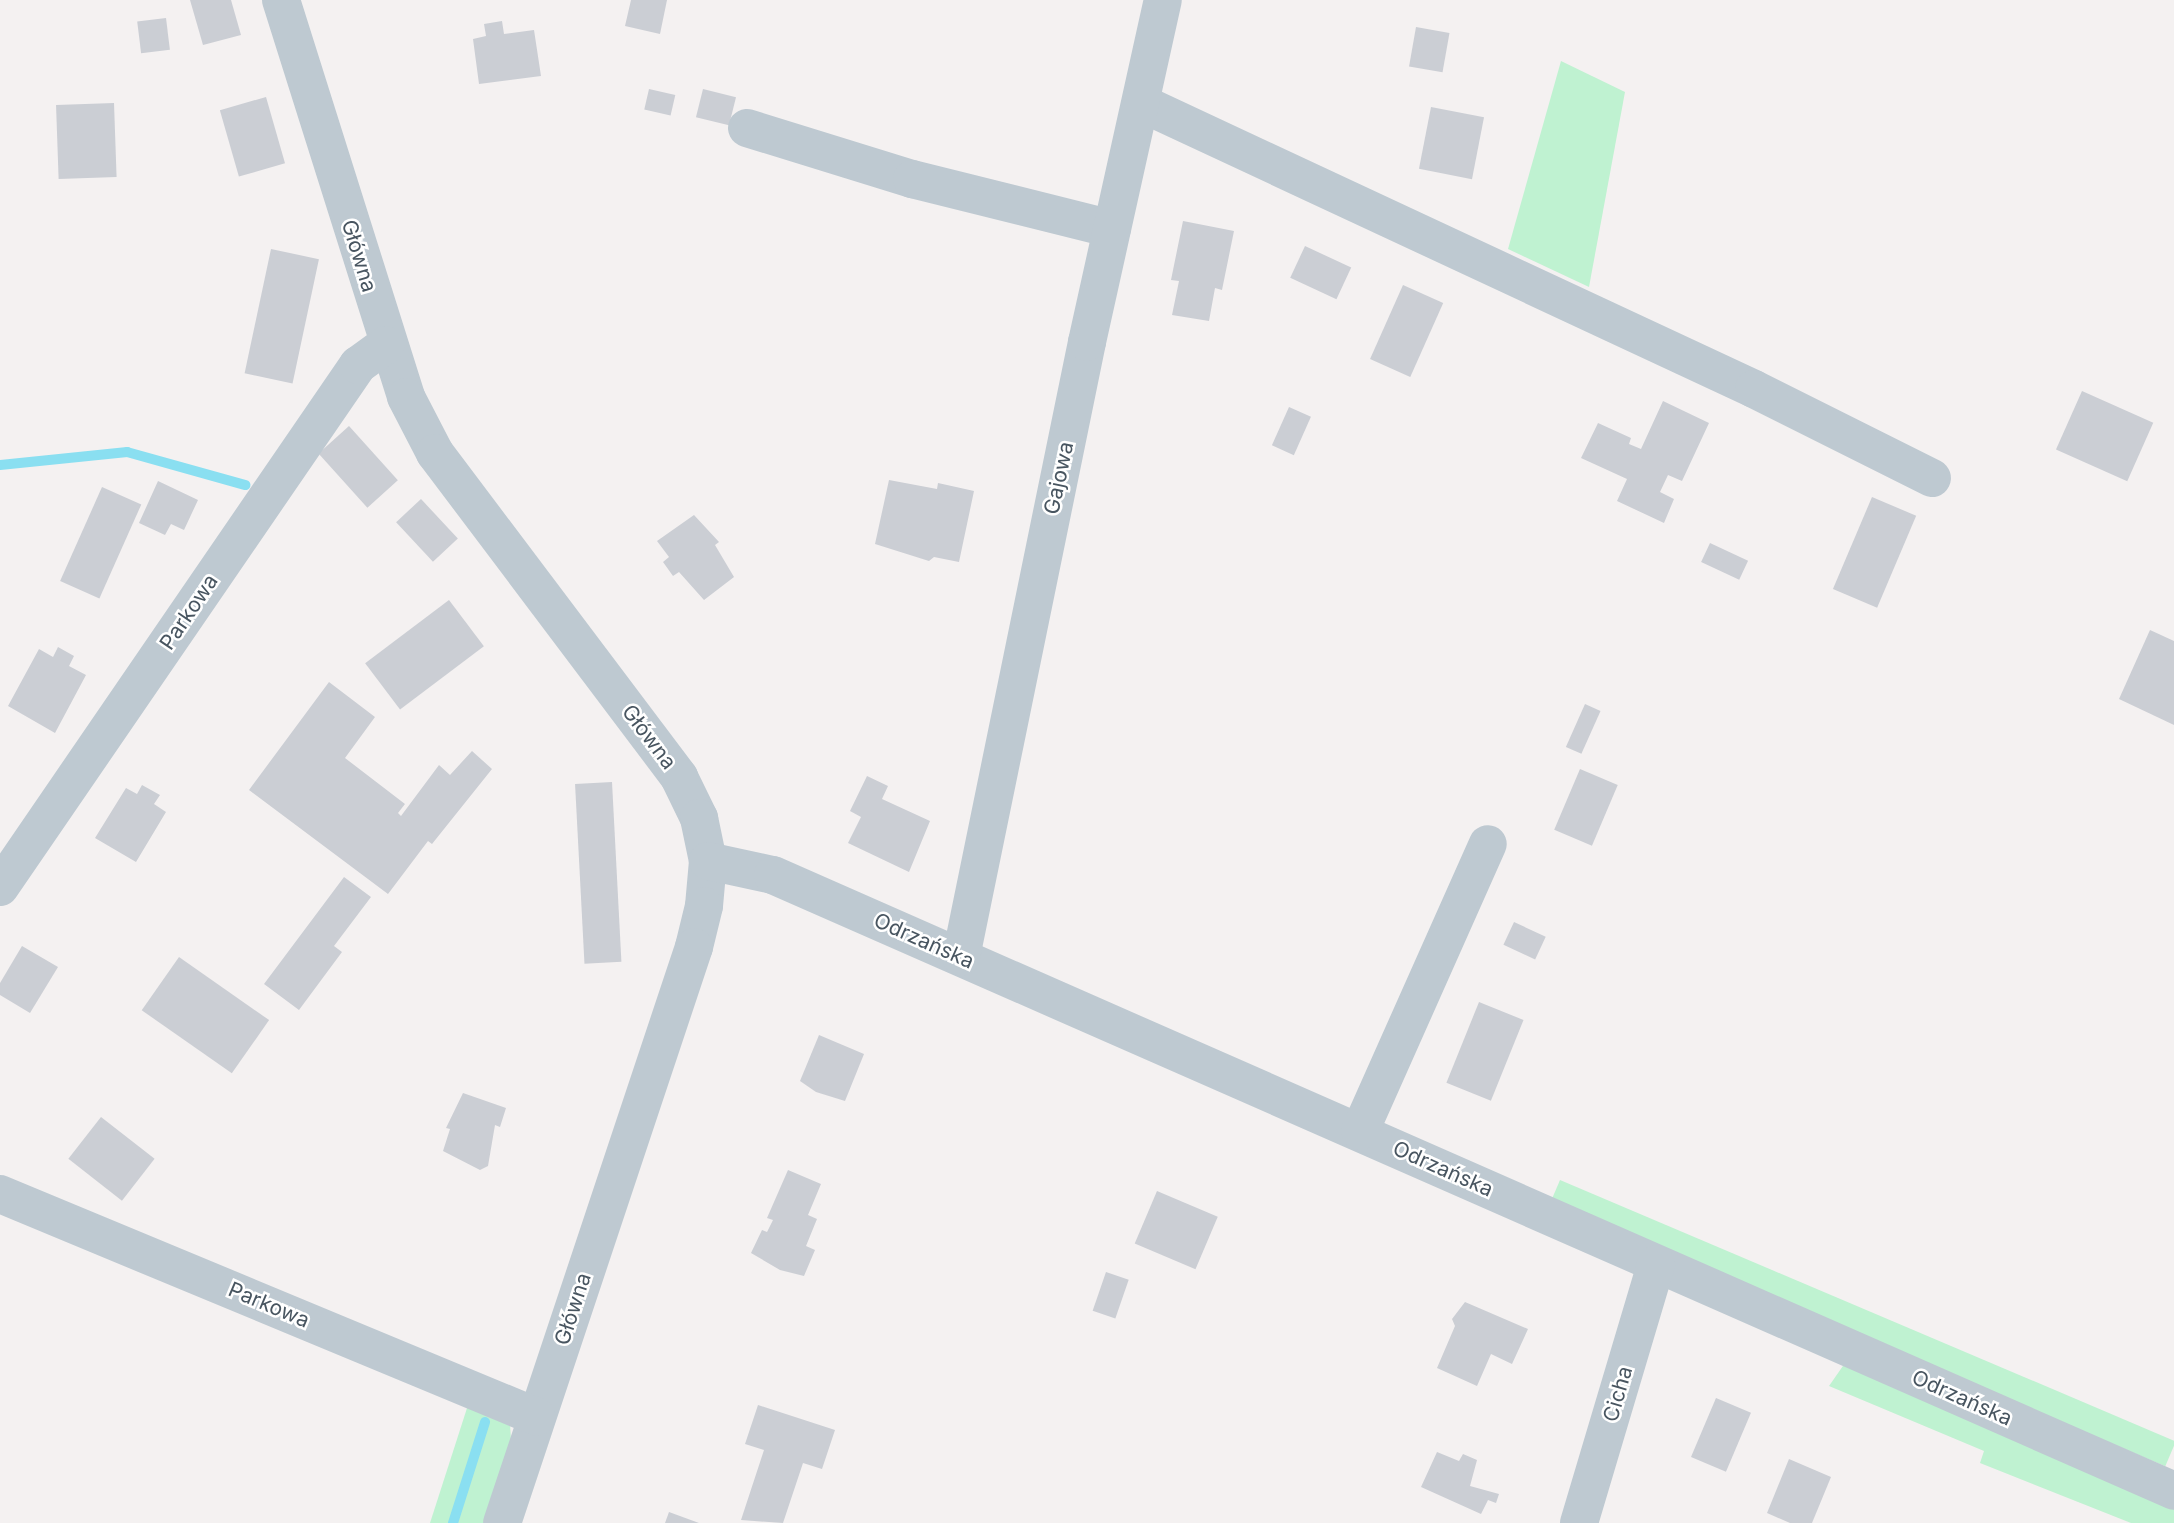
<!DOCTYPE html>
<html>
<head>
<meta charset="utf-8">
<style>
  body { margin:0 }
  #map { position:relative; width:2174px; height:1523px; overflow:hidden; background:#f4f1f1; font-family:Inter,sans-serif }
  div>[style] { position:absolute }
  [style*='--x'] { left:calc(var(--x)*1px); top:calc(var(--y)*1px); width:calc(var(--w)*1px); rotate:calc(var(--a)*1deg) }
  .green>* { inset:0; background:#bff2d1; transform-origin:0 0 }
  .stream>* { height:10px; margin:-5px; padding:0 5px; transform-origin:5px; border-radius:5px; background:#8adff1 }
  .building>* { inset:0; background:#cbced4; transform-origin:0 0 }
  .minor>* { height:38px; margin:-19px; padding:0 19px; transform-origin:19px; border-radius:19px; background:#bec9d1 }
  span { translate:-50% -50%; white-space:nowrap; text-align:center; line-height:1.15; -webkit-text-stroke:5px #fff; paint-order:stroke }
  .street-label { font-size:21px; color:#485560 }
</style>
</head>
<body>
<div id="map">
  <div class="green">
    <div style="clip-path:polygon(1561px 61px,1625px 92px,1589px 287px,1508px 249px)"></div>
    <div style="left:1560px;top:1180px;width:669px;height:27px;rotate:23deg"></div>
    <div style="clip-path:polygon(1845px 1363px,2174px 1509px,2174px 1523px,2131px 1523px,1980px 1463px,1984px 1451px,1829px 1386px)"></div>
    <div style="clip-path:polygon(468px 1405px,510px 1423px,511px 1441px,485px 1523px,430px 1523px)"></div>
  </div>
  <div class="stream">
    <div style="--x:0;--y:465;--w:128;--a:-5.8"></div>
    <div style="--x:127;--y:452;--w:123;--a:15.6"></div>
    <div style="--x:453;--y:1523;--w:106;--a:-72.4"></div>
  </div>
  <div class="building">
    <div style="clip-path:polygon(190px 0,231px 0,241px 35px,203px 45px)"></div>
    <div style="clip-path:polygon(631px 0,667px 0,660px 34px,625px 26px)"></div>
    <div style="left:166px;top:18px;width:32px;height:29px;rotate:83deg"></div>
    <div style="clip-path:polygon(502px 21px,504px 34px,534px 30px,541px 76px,479px 84px,473px 39px,486px 36px,484px 24px)"></div>
    <div style="left:1416px;top:27px;width:34px;height:40px;rotate:10deg"></div>
    <div style="left:649px;top:89px;width:27px;height:21px;rotate:13deg"></div>
    <div style="left:703px;top:89px;width:34px;height:29px;rotate:14deg"></div>
    <div style="left:266px;top:97px;width:69px;height:48px;rotate:74deg"></div>
    <div style="left:114px;top:103px;width:74px;height:58px;rotate:88deg"></div>
    <div style="left:1431px;top:107px;width:54px;height:63px;rotate:11deg"></div>
    <div style="clip-path:polygon(1183px 221px,1234px 231px,1222px 290px,1215px 288px,1209px 321px,1172px 315px,1179px 281px,1171px 280px)"></div>
    <div style="left:1305px;top:246px;width:51px;height:35px;rotate:25deg"></div>
    <div style="left:271px;top:249px;width:49px;height:127px;rotate:12deg"></div>
    <div style="left:1403px;top:285px;width:44px;height:81px;rotate:24deg"></div>
    <div style="left:2082px;top:391px;width:78px;height:64px;rotate:24deg"></div>
    <div style="clip-path:polygon(1663px 401px,1709px 423px,1682px 481px,1668px 475px,1660px 492px,1674px 499px,1664px 523px,1617px 501px,1627px 479px,1581px 458px,1598px 423px,1631px 438px,1629px 444px,1641px 449px)"></div>
    <div style="left:1289px;top:407px;width:24px;height:42px;rotate:24deg"></div>
    <div style="left:349px;top:426px;width:73px;height:41px;rotate:48deg"></div>
    <div style="clip-path:polygon(889px 480px,937px 489px,938px 483px,974px 491px,959px 562px,934px 557px,929px 561px,875px 544px)"></div>
    <div style="clip-path:polygon(158px 481px,198px 500px,184px 530px,171px 524px,165px 535px,139px 523px)"></div>
    <div style="left:102px;top:487px;width:43px;height:103px;rotate:24deg"></div>
    <div style="left:1872px;top:497px;width:48px;height:100px;rotate:23deg"></div>
    <div style="left:421px;top:499px;width:54px;height:34px;rotate:47deg"></div>
    <div style="clip-path:polygon(694px 515px,719px 542px,715px 545px,734px 577px,704px 600px,679px 572px,673px 576px,663px 562px,669px 557px,657px 541px)"></div>
    <div style="left:1710px;top:543px;width:42px;height:21px;rotate:25deg"></div>
    <div style="left:449px;top:600px;width:58px;height:105px;rotate:53deg"></div>
    <div style="clip-path:polygon(2150px 630px,2174px 641px,2174px 725px,2119px 699px)"></div>
    <div style="clip-path:polygon(58px 647px,74px 656px,69px 666px,86px 675px,55px 733px,8px 706px,39px 649px,53px 657px)"></div>
    <div style="clip-path:polygon(329px 682px,375px 717px,345px 758px,405px 804px,398px 813px,401px 816px,439px 765px,450px 775px,472px 751px,492px 769px,432px 844px,428px 841px,388px 894px,249px 790px)"></div>
    <div style="left:1585px;top:704px;width:17px;height:47px;rotate:24deg"></div>
    <div style="left:1580px;top:769px;width:41px;height:66px;rotate:23deg"></div>
    <div style="clip-path:polygon(867px 776px,888px 786px,882px 799px,930px 821px,909px 872px,848px 843px,861px 817px,850px 811px)"></div>
    <div style="left:612px;top:782px;width:180px;height:37px;rotate:87deg"></div>
    <div style="clip-path:polygon(142px 785px,160px 795px,154px 804px,166px 812px,136px 862px,95px 838px,126px 788px,137px 794px)"></div>
    <div style="clip-path:polygon(344px 877px,371px 897px,334px 946px,342px 952px,299px 1010px,264px 984px)"></div>
    <div style="left:1514px;top:922px;width:35px;height:25px;rotate:25deg"></div>
    <div style="clip-path:polygon(22px 946px,58px 967px,30px 1013px,0 995px,0 983px)"></div>
    <div style="left:179px;top:957px;width:110px;height:65px;rotate:35deg"></div>
    <div style="left:1479px;top:1002px;width:48px;height:87px;rotate:22deg"></div>
    <div style="clip-path:polygon(819px 1035px,864px 1054px,845px 1101px,816px 1092px,800px 1081px)"></div>
    <div style="clip-path:polygon(463px 1093px,506px 1108px,500px 1127px,495px 1125px,488px 1166px,480px 1170px,443px 1151px,450px 1129px,446px 1128px)"></div>
    <div style="left:101px;top:1117px;width:68px;height:53px;rotate:38deg"></div>
    <div style="clip-path:polygon(788px 1170px,821px 1184px,808px 1215px,817px 1219px,806px 1246px,815px 1250px,804px 1276px,780px 1270px,751px 1253px,762px 1230px,767px 1232px,773px 1220px,767px 1218px)"></div>
    <div style="left:1157px;top:1191px;width:66px;height:57px;rotate:23deg"></div>
    <div style="left:1106px;top:1272px;width:24px;height:41px;rotate:19deg"></div>
    <div style="clip-path:polygon(1465px 1302px,1528px 1329px,1512px 1364px,1491px 1354px,1477px 1386px,1437px 1368px,1455px 1326px,1452px 1319px)"></div>
    <div style="left:1716px;top:1398px;width:38px;height:64px;rotate:23deg"></div>
    <div style="clip-path:polygon(758px 1405px,835px 1430px,822px 1469px,803px 1463px,783px 1523px,741px 1520px,764px 1450px,745px 1444px)"></div>
    <div style="clip-path:polygon(1437px 1452px,1459px 1461px,1463px 1454px,1477px 1460px,1470px 1486px,1499px 1494px,1496px 1503px,1488px 1500px,1481px 1514px,1421px 1487px)"></div>
    <div style="clip-path:polygon(1789px 1459px,1831px 1477px,1812px 1523px,1790px 1523px,1767px 1513px)"></div>
    <div style="clip-path:polygon(669px 1512px,699px 1523px,665px 1523px)"></div>
  </div>
  <div class="minor">
    <div style="--x:281;--y:0;--w:416;--a:72.5"></div>
    <div style="--x:406;--y:397;--w:63;--a:62.6"></div>
    <div style="--x:435;--y:453;--w:406;--a:53"></div>
    <div style="--x:679;--y:777;--w:46;--a:64"></div>
    <div style="--x:699;--y:818;--w:44;--a:78.2"></div>
    <div style="--x:708;--y:861;--w:45;--a:95.1"></div>
    <div style="--x:704;--y:906;--w:42;--a:103.7"></div>
    <div style="--x:694;--y:947;--w:607;--a:108.43"></div>
    <div style="--x:1141;--y:103;--w:676;--a:25.01"></div>
    <div style="--x:1754;--y:389;--w:199;--a:26.6"></div>
    <div style="--x:747;--y:128;--w:173;--a:17.2"></div>
    <div style="--x:912;--y:179;--w:206;--a:14"></div>
    <div style="--x:708;--y:861;--w:66;--a:12.2"></div>
    <div style="--x:773;--y:875;--w:1530;--a:23.73"></div>
    <div style="--x:0;--y:887;--w:633;--a:-55.56"></div>
    <div style="--x:358;--y:365;--w:34;--a:-36"></div>
    <div style="--x:961;--y:957;--w:628;--a:-78.42"></div>
    <div style="--x:1087;--y:342;--w:350;--a:-77.5"></div>
    <div style="--x:1360;--y:1131;--w:314;--a:-66"></div>
    <div style="--x:0;--y:1194;--w:581;--a:22.55"></div>
    <div style="--x:1579;--y:1523;--w:270;--a:-73.4"></div>
  </div>
  <div class="street-label">
    <span style="left:359px;top:256px;rotate:73deg">Główna</span>
    <span style="left:1059px;top:478px;rotate:-78deg">Gajowa</span>
    <span style="left:189px;top:612px;rotate:-56deg">Parkowa</span>
    <span style="left:649px;top:737px;rotate:53deg">Główna</span>
    <span style="left:924px;top:941px;rotate:24deg">Odrzańska</span>
    <span style="left:1443px;top:1169px;rotate:24deg">Odrzańska</span>
    <span style="left:269px;top:1305px;rotate:23deg">Parkowa</span>
    <span style="left:573px;top:1309px;rotate:-72deg">Główna</span>
    <span style="left:1618px;top:1394px;rotate:-74deg">Cicha</span>
    <span style="left:1962px;top:1398px;rotate:24deg">Odrzańska</span>
  </div>
</div>
</body>
</html>
